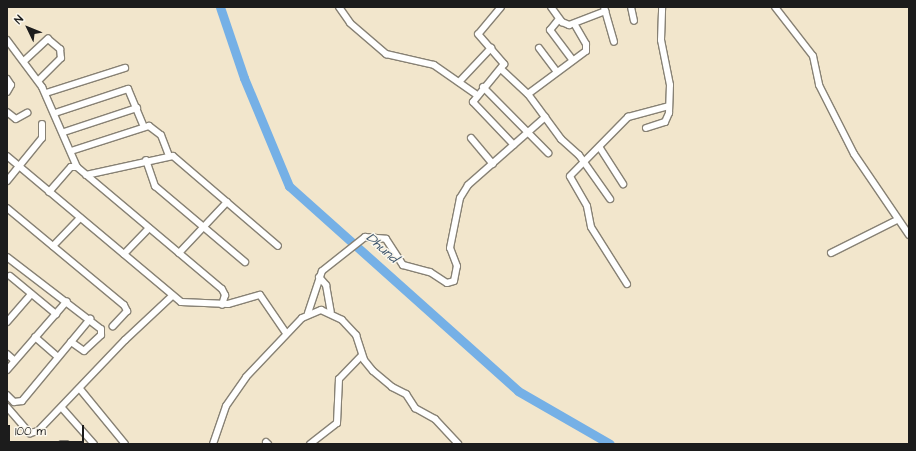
<!DOCTYPE html>
<html>
<head>
<meta charset="utf-8">
<style>
  body { margin:0 }
  #map { position:relative; width:916px; height:451px; overflow:hidden; background:#f2e6cc; font-family:"Architects Daughter",sans-serif }
  div>[style] { position:absolute }
  [style*='--x'] { left:calc(var(--x)*1px); top:calc(var(--y)*1px); width:calc(var(--w)*1px); rotate:calc(var(--a)*1deg) }
  .river>* { height:9px; margin:-4.5px; padding:0 4.5px; transform-origin:4.5px; border-radius:4.5px; background:#75b0e6 }
  .roads { filter:drop-shadow(1px 0 #878174) drop-shadow(-1px 0 #878174) drop-shadow(0 1px #878174) drop-shadow(0 -1px #878174) }
  .minor>* { height:6px; margin:-3px; padding:0 3px; transform-origin:3px; border-radius:3px; background:#fff }
  span { translate:-50% -50%; white-space:nowrap; text-align:center; line-height:1.15; -webkit-text-stroke:3px #fbf7ec; paint-order:stroke }
  .water-label { font-size:14px; color:#40576d; font-style:italic }
  .frame { position:absolute; inset:0; border:8px solid #1c1c1c; pointer-events:none }
  .north { position:absolute; left:8px; top:8px; width:40px; height:40px; -webkit-text-stroke:3px #fbf7ec; paint-order:stroke; rotate:313deg; font-size:11px; font-weight:700; line-height:16px; text-align:center; color:#1c1c1c }
  .north::after { content:''; display:block; margin:auto; width:14px; height:18px; background:#1c1c1c; clip-path:polygon(50% 0,100% 100%,50% 72%,0 100%) }
  .scale { position:absolute; left:8px; top:425px; width:76px; height:18px; box-sizing:border-box; border:2px solid #1c1c1c; border-top:0; padding-left:5px; font-size:12px; line-height:14px; white-space:nowrap; color:#1c1c1c; -webkit-text-stroke:3px #fbf7ec; paint-order:stroke }
</style>
</head>
<body>
<div id="map">
  <div class="river">
    <div style="--x:220;--y:7;--w:75;--a:71.3"></div>
    <div style="--x:244;--y:78;--w:117;--a:67.4"></div>
    <div style="--x:289;--y:186;--w:307;--a:41.8"></div>
    <div style="--x:518;--y:391;--w:106;--a:29.9"></div>
  </div>
  <div class="roads">
    <div class="minor">
      <div style="--x:339;--y:7;--w:19;--a:55"></div>
      <div style="--x:350;--y:23;--w:48;--a:40.7"></div>
      <div style="--x:386;--y:54;--w:49;--a:12.9"></div>
      <div style="--x:434;--y:65;--w:52;--a:34.9"></div>
      <div style="--x:501;--y:7;--w:35;--a:130"></div>
      <div style="--x:478;--y:34;--w:40;--a:49"></div>
      <div style="--x:504;--y:64;--w:49;--a:129.2"></div>
      <div style="--x:473;--y:102;--w:59;--a:46.4"></div>
      <div style="--x:551;--y:7;--w:19;--a:54"></div>
      <div style="--x:562;--y:22;--w:8;--a:23"></div>
      <div style="--x:569;--y:25;--w:39;--a:-21"></div>
      <div style="--x:604;--y:7;--w:36;--a:74"></div>
      <div style="--x:631;--y:7;--w:14;--a:78"></div>
      <div style="--x:775;--y:7;--w:62;--a:52.2"></div>
      <div style="--x:813;--y:56;--w:30;--a:78"></div>
      <div style="--x:819;--y:85;--w:77;--a:63.1"></div>
      <div style="--x:854;--y:154;--w:98;--a:55.8"></div>
      <div style="--x:559;--y:19;--w:14;--a:129"></div>
      <div style="--x:550;--y:30;--w:38;--a:53"></div>
      <div style="--x:7;--y:40;--w:59;--a:53.3"></div>
      <div style="--x:42;--y:87;--w:87;--a:66.4"></div>
      <div style="--x:539;--y:48;--w:30;--a:53"></div>
      <div style="--x:24;--y:61;--w:33;--a:-43"></div>
      <div style="--x:48;--y:39;--w:16;--a:40"></div>
      <div style="--x:60;--y:49;--w:9;--a:84"></div>
      <div style="--x:61;--y:58;--w:31;--a:135"></div>
      <div style="--x:501;--y:69;--w:37;--a:43"></div>
      <div style="--x:528;--y:94;--w:56;--a:53.7"></div>
      <div style="--x:561;--y:139;--w:24;--a:42"></div>
      <div style="--x:579;--y:155;--w:54;--a:54.8"></div>
      <div style="--x:7;--y:79;--w:7;--a:56"></div>
      <div style="--x:11;--y:85;--w:8;--a:120"></div>
      <div style="--x:459;--y:82;--w:47;--a:-46.7"></div>
      <div style="--x:483;--y:87;--w:93;--a:45.4"></div>
      <div style="--x:46;--y:93;--w:83;--a:-17.6"></div>
      <div style="--x:528;--y:94;--w:72;--a:-36.6"></div>
      <div style="--x:586;--y:51;--w:7;--a:-90"></div>
      <div style="--x:586;--y:44;--w:22;--a:-120"></div>
      <div style="--x:7;--y:112;--w:11;--a:38"></div>
      <div style="--x:16;--y:119;--w:13;--a:-29"></div>
      <div style="--x:55;--y:113;--w:77;--a:-18.2"></div>
      <div style="--x:128;--y:89;--w:41;--a:67.2"></div>
      <div style="--x:646;--y:128;--w:20;--a:-18"></div>
      <div style="--x:665;--y:122;--w:10;--a:-66"></div>
      <div style="--x:669;--y:113;--w:28;--a:-88"></div>
      <div style="--x:670;--y:85;--w:46;--a:-101.3"></div>
      <div style="--x:661;--y:40;--w:33;--a:-88"></div>
      <div style="--x:64;--y:132;--w:77;--a:-18.2"></div>
      <div style="--x:471;--y:138;--w:34;--a:50"></div>
      <div style="--x:600;--y:148;--w:43;--a:57.4"></div>
      <div style="--x:71;--y:151;--w:82;--a:-17.8"></div>
      <div style="--x:149;--y:126;--w:15;--a:37"></div>
      <div style="--x:161;--y:135;--w:22;--a:69"></div>
      <div style="--x:7;--y:156;--w:227;--a:40"></div>
      <div style="--x:181;--y:302;--w:47;--a:2.4"></div>
      <div style="--x:228;--y:304;--w:33;--a:-16"></div>
      <div style="--x:260;--y:295;--w:46;--a:55.6"></div>
      <div style="--x:146;--y:160;--w:28;--a:71"></div>
      <div style="--x:155;--y:186;--w:118;--a:40.2"></div>
      <div style="--x:86;--y:175;--w:89;--a:-12.3"></div>
      <div style="--x:173;--y:156;--w:138;--a:40.6"></div>
      <div style="--x:7;--y:181;--w:55;--a:-50.9"></div>
      <div style="--x:42;--y:138;--w:14;--a:-90"></div>
      <div style="--x:49;--y:192;--w:33;--a:-49"></div>
      <div style="--x:71;--y:167;--w:6;--a:0"></div>
      <div style="--x:77;--y:167;--w:189;--a:40.1"></div>
      <div style="--x:222;--y:289;--w:7;--a:63"></div>
      <div style="--x:225;--y:295;--w:10;--a:107"></div>
      <div style="--x:7;--y:208;--w:152;--a:39.7"></div>
      <div style="--x:124;--y:305;--w:7;--a:63"></div>
      <div style="--x:127;--y:311;--w:21;--a:133"></div>
      <div style="--x:53;--y:246;--w:39;--a:-46"></div>
      <div style="--x:179;--y:253;--w:70;--a:-46.7"></div>
      <div style="--x:831;--y:253;--w:74;--a:-26.6"></div>
      <div style="--x:124;--y:254;--w:36;--a:-46"></div>
      <div style="--x:7;--y:257;--w:118;--a:37.5"></div>
      <div style="--x:101;--y:329;--w:6;--a:90"></div>
      <div style="--x:101;--y:335;--w:23;--a:137"></div>
      <div style="--x:84;--y:351;--w:16;--a:-145"></div>
      <div style="--x:10;--y:276;--w:60;--a:39.6"></div>
      <div style="--x:319;--y:277;--w:11;--a:49"></div>
      <div style="--x:326;--y:285;--w:27;--a:80"></div>
      <div style="--x:627;--y:284;--w:67;--a:-122.3"></div>
      <div style="--x:591;--y:227;--w:21;--a:-101"></div>
      <div style="--x:587;--y:206;--w:34;--a:-120"></div>
      <div style="--x:570;--y:176;--w:83;--a:-45.5"></div>
      <div style="--x:628;--y:117;--w:42;--a:-15"></div>
      <div style="--x:308;--y:313;--w:44;--a:-71.6"></div>
      <div style="--x:322;--y:271;--w:55;--a:-38.3"></div>
      <div style="--x:365;--y:237;--w:21;--a:5"></div>
      <div style="--x:386;--y:239;--w:31;--a:57"></div>
      <div style="--x:403;--y:265;--w:28;--a:15"></div>
      <div style="--x:430;--y:272;--w:20;--a:33"></div>
      <div style="--x:447;--y:283;--w:7;--a:-16"></div>
      <div style="--x:454;--y:281;--w:15;--a:-79"></div>
      <div style="--x:457;--y:266;--w:19;--a:-111"></div>
      <div style="--x:450;--y:248;--w:51;--a:-78.7"></div>
      <div style="--x:460;--y:198;--w:15;--a:-58"></div>
      <div style="--x:468;--y:185;--w:103;--a:-41.4"></div>
      <div style="--x:7;--y:322;--w:37;--a:-49"></div>
      <div style="--x:35;--y:337;--w:30;--a:41"></div>
      <div style="--x:7;--y:354;--w:9;--a:41"></div>
      <div style="--x:7;--y:370;--w:91;--a:-49"></div>
      <div style="--x:80;--y:389;--w:71;--a:50.7"></div>
      <div style="--x:7;--y:395;--w:10;--a:45"></div>
      <div style="--x:14;--y:402;--w:8;--a:-7"></div>
      <div style="--x:22;--y:401;--w:107;--a:-50.3"></div>
      <div style="--x:7;--y:407;--w:35;--a:49"></div>
      <div style="--x:30;--y:433;--w:8;--a:-14"></div>
      <div style="--x:38;--y:431;--w:126;--a:-46.3"></div>
      <div style="--x:125;--y:340;--w:64;--a:-43.1"></div>
      <div style="--x:62;--y:408;--w:48;--a:48.4"></div>
      <div style="--x:266;--y:442;--w:3;--a:45"></div>
      <div style="--x:62;--y:444;--w:4;--a:0"></div>
      <div style="--x:213;--y:444;--w:40;--a:-71.1"></div>
      <div style="--x:226;--y:406;--w:35;--a:-55"></div>
      <div style="--x:246;--y:377;--w:81;--a:-46.5"></div>
      <div style="--x:302;--y:318;--w:21;--a:-23"></div>
      <div style="--x:321;--y:310;--w:23;--a:25"></div>
      <div style="--x:342;--y:320;--w:21;--a:47"></div>
      <div style="--x:356;--y:335;--w:26;--a:72"></div>
      <div style="--x:364;--y:360;--w:14;--a:51"></div>
      <div style="--x:373;--y:371;--w:25;--a:40"></div>
      <div style="--x:392;--y:387;--w:16;--a:27"></div>
      <div style="--x:406;--y:394;--w:17;--a:57"></div>
      <div style="--x:415;--y:408;--w:23;--a:29"></div>
      <div style="--x:435;--y:419;--w:34;--a:47"></div>
      <div style="--x:310;--y:444;--w:34;--a:-38"></div>
      <div style="--x:337;--y:423;--w:44;--a:-87.4"></div>
      <div style="--x:339;--y:379;--w:33;--a:-46"></div>
    </div>
  </div>
  <div class="water-label">
    <span style="left:382px;top:248px;rotate:42deg">Dhund</span>
  </div>
  <div class="frame"></div>
  <div class="north">N</div>
  <div class="scale">100 m</div>
</div>
</body>
</html>
